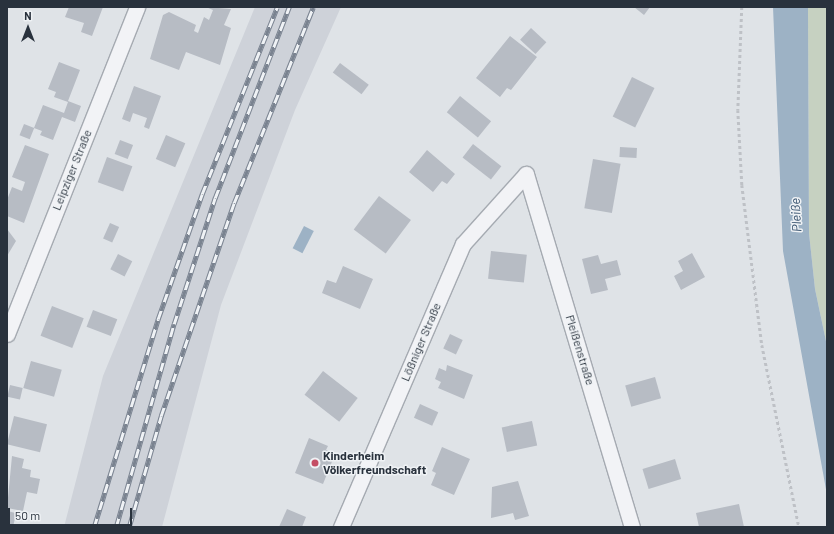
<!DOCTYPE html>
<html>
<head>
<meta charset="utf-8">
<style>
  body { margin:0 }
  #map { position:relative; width:834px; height:534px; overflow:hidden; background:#dfe3e7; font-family:Barlow,sans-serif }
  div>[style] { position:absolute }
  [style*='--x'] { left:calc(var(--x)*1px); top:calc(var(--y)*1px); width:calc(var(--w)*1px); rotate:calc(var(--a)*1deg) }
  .built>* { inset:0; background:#ced2d9 }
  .green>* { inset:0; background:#c6d1c1 }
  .water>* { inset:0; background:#9db2c5; transform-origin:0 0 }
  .building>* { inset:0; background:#b7bcc4; transform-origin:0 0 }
  .path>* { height:2.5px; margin-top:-1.25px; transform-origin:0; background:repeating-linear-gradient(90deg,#bec1c6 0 3px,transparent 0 6px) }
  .roads { filter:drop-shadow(1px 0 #a5aab1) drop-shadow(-1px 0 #a5aab1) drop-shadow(0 1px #a5aab1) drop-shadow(0 -1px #a5aab1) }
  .street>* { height:15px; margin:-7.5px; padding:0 7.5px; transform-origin:7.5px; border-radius:7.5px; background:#f2f3f6 }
  .rail>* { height:4.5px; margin-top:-2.25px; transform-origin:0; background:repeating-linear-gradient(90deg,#eff2f5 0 9px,#7a8390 0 18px); box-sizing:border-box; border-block:1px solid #7a8390 }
  .dots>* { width:11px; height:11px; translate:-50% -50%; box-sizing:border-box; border:2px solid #eff2f5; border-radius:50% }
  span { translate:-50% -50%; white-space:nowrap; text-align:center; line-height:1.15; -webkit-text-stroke:3px #eff2f5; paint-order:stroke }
  .street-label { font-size:12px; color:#29323d }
  .poi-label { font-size:12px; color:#29323d; font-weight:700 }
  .left { translate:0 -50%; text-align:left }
  .water-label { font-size:13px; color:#37526e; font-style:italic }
  .frame { position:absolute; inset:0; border:8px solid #29323d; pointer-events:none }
  .north { position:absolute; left:8px; top:8px; width:40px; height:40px; -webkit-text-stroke:3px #eff2f5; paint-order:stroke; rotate:0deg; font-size:11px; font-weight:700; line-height:16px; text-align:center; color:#29323d }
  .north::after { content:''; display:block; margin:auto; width:14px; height:18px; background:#29323d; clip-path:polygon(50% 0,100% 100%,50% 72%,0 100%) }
  .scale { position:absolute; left:8px; top:508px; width:124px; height:18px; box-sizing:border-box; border:2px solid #29323d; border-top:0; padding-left:5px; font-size:12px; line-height:14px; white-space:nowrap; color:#29323d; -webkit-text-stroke:3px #eff2f5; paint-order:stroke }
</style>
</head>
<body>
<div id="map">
  <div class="built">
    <div style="clip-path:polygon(255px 7px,341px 7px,295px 110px,221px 305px,162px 527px,64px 527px,103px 376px)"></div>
  </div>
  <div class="green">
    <div style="clip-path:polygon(808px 7px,827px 7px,827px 346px,815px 289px,809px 233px)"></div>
  </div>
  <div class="water">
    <div style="clip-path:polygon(773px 7px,808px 7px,809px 233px,815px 289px,827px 346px,827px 495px,783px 251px)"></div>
    <div style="left:304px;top:226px;width:11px;height:25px;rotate:27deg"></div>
  </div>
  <div class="building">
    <div style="clip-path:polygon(69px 7px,103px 7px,92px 36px,81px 32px,84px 23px,65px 17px)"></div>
    <div style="clip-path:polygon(206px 7px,231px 9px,224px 25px,231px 28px,220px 65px,186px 52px,179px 70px,150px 59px,163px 15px,169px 12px,196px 25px,194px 31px,198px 33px,204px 17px,209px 20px,213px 10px)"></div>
    <div style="clip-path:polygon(634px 7px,650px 7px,644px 15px)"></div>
    <div style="left:531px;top:28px;width:21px;height:16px;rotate:43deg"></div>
    <div style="clip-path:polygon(510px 36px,537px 57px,511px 90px,507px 88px,500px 97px,476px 78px)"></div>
    <div style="clip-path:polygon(59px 62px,80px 70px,68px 101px,81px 106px,75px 122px,62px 117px,53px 140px,40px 135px,42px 131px,34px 128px,43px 105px,64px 113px,68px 102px,54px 97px,56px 92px,48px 89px)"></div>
    <div style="left:340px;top:63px;width:36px;height:12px;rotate:37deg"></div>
    <div style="left:632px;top:77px;width:25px;height:44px;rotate:26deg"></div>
    <div style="clip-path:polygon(134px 86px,161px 96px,149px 129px,144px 127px,147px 118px,133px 113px,130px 122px,122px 119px)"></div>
    <div style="left:460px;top:96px;width:40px;height:21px;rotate:39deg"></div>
    <div style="left:24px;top:124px;width:11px;height:12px;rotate:22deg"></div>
    <div style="left:166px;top:135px;width:21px;height:26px;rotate:23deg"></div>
    <div style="left:120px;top:140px;width:14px;height:15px;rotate:21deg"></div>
    <div style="left:473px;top:144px;width:36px;height:17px;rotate:38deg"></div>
    <div style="clip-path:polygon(25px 145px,49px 154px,24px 223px,7px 216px,7px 200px,12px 187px,22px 191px,25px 182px,12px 177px)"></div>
    <div style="left:620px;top:147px;width:17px;height:10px;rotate:3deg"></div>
    <div style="clip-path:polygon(427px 150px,455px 174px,447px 184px,442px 181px,433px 192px,409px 172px)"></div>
    <div style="left:107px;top:157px;width:27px;height:27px;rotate:20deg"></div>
    <div style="left:593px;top:159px;width:28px;height:50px;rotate:10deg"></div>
    <div style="left:379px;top:196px;width:40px;height:42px;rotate:37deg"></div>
    <div style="left:110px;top:223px;width:10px;height:17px;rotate:24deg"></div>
    <div style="clip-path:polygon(7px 229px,16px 241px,7px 256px)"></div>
    <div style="left:491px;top:251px;width:36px;height:28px;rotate:6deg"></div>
    <div style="clip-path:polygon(692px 253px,705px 277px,681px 290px,674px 276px,683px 271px,678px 261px)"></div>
    <div style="left:118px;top:254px;width:16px;height:17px;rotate:27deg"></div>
    <div style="clip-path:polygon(598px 255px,601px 264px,617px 260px,621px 275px,605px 279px,608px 290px,591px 294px,582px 259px)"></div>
    <div style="clip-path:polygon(343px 266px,373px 279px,360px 309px,322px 293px,327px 280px,336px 283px)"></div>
    <div style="left:52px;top:306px;width:34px;height:32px;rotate:21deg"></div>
    <div style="left:93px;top:310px;width:26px;height:18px;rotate:21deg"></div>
    <div style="left:450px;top:334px;width:14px;height:16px;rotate:25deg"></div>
    <div style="left:31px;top:361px;width:32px;height:28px;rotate:16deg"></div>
    <div style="clip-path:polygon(447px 365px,473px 375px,464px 399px,438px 388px,441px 382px,435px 379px,439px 368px,446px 371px)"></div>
    <div style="left:323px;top:371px;width:44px;height:30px;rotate:38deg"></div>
    <div style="left:655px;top:377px;width:22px;height:31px;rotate:74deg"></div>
    <div style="left:10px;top:385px;width:13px;height:12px;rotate:13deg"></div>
    <div style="left:420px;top:404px;width:20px;height:15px;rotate:24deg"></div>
    <div style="left:14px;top:416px;width:34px;height:29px;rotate:14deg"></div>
    <div style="left:532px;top:421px;width:25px;height:31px;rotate:78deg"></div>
    <div style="clip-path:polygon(309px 438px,328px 446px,326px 450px,335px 454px,323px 484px,295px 473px)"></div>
    <div style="clip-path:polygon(442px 447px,470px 459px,454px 495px,431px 485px,436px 473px,432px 471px)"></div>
    <div style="clip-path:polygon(12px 456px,24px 459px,22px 468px,31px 470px,30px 477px,40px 479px,37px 494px,27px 492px,23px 511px,7px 508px)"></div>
    <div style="left:675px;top:459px;width:21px;height:34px;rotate:73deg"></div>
    <div style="clip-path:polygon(518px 481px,529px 516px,515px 520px,513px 513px,491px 518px,492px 487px)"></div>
    <div style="clip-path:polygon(739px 504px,744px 527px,699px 527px,696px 513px)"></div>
    <div style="clip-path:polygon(287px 509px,306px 517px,302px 527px,279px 527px)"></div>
    <div style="clip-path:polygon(7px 511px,16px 513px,13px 527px,7px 527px)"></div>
  </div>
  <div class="path">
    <div style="--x:742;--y:7;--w:103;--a:92.2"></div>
    <div style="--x:738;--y:110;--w:75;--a:86.9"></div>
    <div style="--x:742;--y:185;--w:161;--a:82.9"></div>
    <div style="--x:762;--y:345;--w:186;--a:78.5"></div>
  </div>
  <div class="roads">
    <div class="street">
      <div style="--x:526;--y:174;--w:369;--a:73.3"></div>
      <div style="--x:7;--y:334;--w:352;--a:-68.3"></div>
      <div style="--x:341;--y:527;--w:308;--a:-66.7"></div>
      <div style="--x:463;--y:244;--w:94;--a:-48"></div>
    </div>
  </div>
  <div class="rail">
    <div style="--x:94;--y:527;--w:218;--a:-72.9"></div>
    <div style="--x:158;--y:319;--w:133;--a:-70.6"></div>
    <div style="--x:202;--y:194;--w:201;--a:-68.1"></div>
    <div style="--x:116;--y:527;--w:211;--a:-74.1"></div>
    <div style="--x:174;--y:324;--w:133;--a:-72"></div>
    <div style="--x:215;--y:198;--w:205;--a:-68.8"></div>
    <div style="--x:129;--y:527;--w:116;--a:-73.9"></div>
    <div style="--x:161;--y:416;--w:225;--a:-71.1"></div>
    <div style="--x:234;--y:203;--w:211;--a:-68"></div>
  </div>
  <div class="dots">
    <div style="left:315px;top:463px;background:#c44d64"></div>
  </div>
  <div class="street-label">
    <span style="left:72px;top:170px;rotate:-68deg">Leipziger Straße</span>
    <span style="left:421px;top:342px;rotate:-67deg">Lößniger Straße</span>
    <span style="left:580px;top:350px;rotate:73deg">Pleißenstraße</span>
  </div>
  <div class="poi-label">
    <span class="left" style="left:323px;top:463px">Kinderheim<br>Völkerfreundschaft</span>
  </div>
  <div class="water-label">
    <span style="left:796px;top:215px;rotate:-93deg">Pleiße</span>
  </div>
  <div class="frame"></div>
  <div class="north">N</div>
  <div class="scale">50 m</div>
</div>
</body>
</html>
